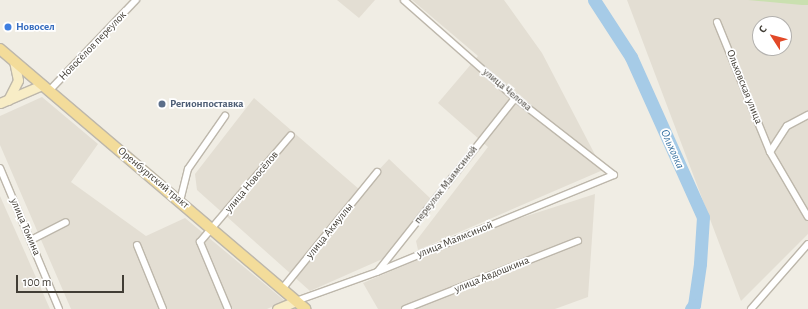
<!DOCTYPE html>
<html>
<head>
<meta charset="utf-8">
<style>
  body { margin:0 }
  #map { position:relative; width:808px; height:309px; overflow:hidden; background:#f0ede4; font-family:"Alegreya Sans",sans-serif }
  div>[style] { position:absolute }
  [style*='--x'] { left:calc(var(--x)*1px); top:calc(var(--y)*1px); width:calc(var(--w)*1px); rotate:calc(var(--a)*1deg) }
  .residential>* { inset:0; background:#e3ded3 }
  .green>* { inset:0; background:#cae0b0 }
  .river>* { height:13px; margin:-6.5px; padding:0 6.5px; transform-origin:6.5px; border-radius:6.5px; background:#a6cbe7 }
  .roads { filter:drop-shadow(1px 0 #bdb7ab) drop-shadow(-1px 0 #bdb7ab) drop-shadow(0 1px #bdb7ab) drop-shadow(0 -1px #bdb7ab) }
  .minor>* { height:6px; margin:-3px; padding:0 3px; transform-origin:3px; border-radius:3px; background:#fff }
  .secondary>* { height:9px; margin:-4.5px; padding:0 4.5px; transform-origin:4.5px; border-radius:4.5px; background:#f8edc6 }
  .primary>* { height:10px; margin:-5px; padding:0 5px; transform-origin:5px; border-radius:5px; background:#f3dc9a }
  .dots>* { width:11px; height:11px; translate:-50% -50%; box-sizing:border-box; border:2px solid #fff; border-radius:50% }
  span { translate:-50% -50%; white-space:nowrap; text-align:center; line-height:1.15; -webkit-text-stroke:3.5px #fff; paint-order:stroke }
  .shop-label { font-size:11px; color:#366cbe; font-weight:700 }
  .left { translate:0 -50%; text-align:left }
  .street-label { font-size:11px; color:#413d35 }
  .service-label { font-size:11px; color:#4e5e75; font-weight:700 }
  .water-label { font-size:12px; color:#3a73a1; font-style:italic }
  .north { position:absolute; left:752px; top:16px; width:40px; height:40px; box-sizing:border-box; background:#fff; border:1px solid #b3b1ae; border-radius:50%; rotate:306deg; font-size:11px; font-weight:700; line-height:16px; text-align:center; color:#413d35 }
  .north::after { content:''; display:block; margin:auto; width:14px; height:18px; background:#e24928; clip-path:polygon(50% 0,100% 100%,50% 72%,0 100%) }
  .scale { position:absolute; left:16px; top:275px; width:108px; height:18px; box-sizing:border-box; border:2px solid #413d35; border-top:0; padding-left:5px; font-size:12px; line-height:14px; white-space:nowrap; color:#413d35; -webkit-text-stroke:3px #fff; paint-order:stroke }
</style>
</head>
<body>
<div id="map">
  <div class="residential">
    <div style="clip-path:polygon(337px 0,375px 0,359px 18px)"></div>
    <div style="clip-path:polygon(412px 0,504px 0,542px 53px,603px 170px,418px 250px,416px 241px,488px 147px,438px 103px,478px 56px)"></div>
    <div style="clip-path:polygon(evenodd,627px 0,808px 0,808px 234px,741px 301px,627px 0,760px 24px,784px 24px,784px 48px,760px 48px,760px 24px)"></div>
    <div style="clip-path:polygon(42px 97px,98px 144px,71px 182px,146px 236px,185px 218px,285px 301px,267px 309px,71px 309px,0 145px,0 116px)"></div>
    <div style="clip-path:polygon(254px 98px,360px 190px,389px 159px,431px 199px,387px 257px,310px 291px,197px 190px,195px 174px)"></div>
    <div style="clip-path:polygon(595px 194px,588px 297px,555px 309px,378px 309px,363px 283px,502px 224px)"></div>
    <div style="clip-path:polygon(0 196px,50px 309px,0 309px)"></div>
  </div>
  <div class="green">
    <div style="clip-path:polygon(748px 0,808px 0,808px 5px,802px 5px)"></div>
  </div>
  <div class="river">
    <div style="--x:594;--y:0;--w:68;--a:57"></div>
    <div style="--x:631;--y:57;--w:175;--a:65.8"></div>
    <div style="--x:703;--y:217;--w:47;--a:93.7"></div>
    <div style="--x:700;--y:264;--w:41;--a:98.3"></div>
    <div style="--x:694;--y:305;--w:5;--a:127"></div>
  </div>
  <div class="roads">
    <div class="minor">
      <div style="--x:717;--y:22;--w:140;--a:67.8"></div>
      <div style="--x:770;--y:152;--w:75;--a:59.7"></div>
      <div style="--x:49;--y:91;--w:126;--a:-46.3"></div>
      <div style="--x:770;--y:152;--w:31;--a:-57"></div>
      <div style="--x:787;--y:126;--w:24;--a:-28"></div>
      <div style="--x:0;--y:168;--w:153;--a:67.3"></div>
      <div style="--x:180;--y:201;--w:33;--a:-76"></div>
      <div style="--x:188;--y:169;--w:65;--a:-55.1"></div>
      <div style="--x:31;--y:240;--w:39;--a:-27"></div>
      <div style="--x:137;--y:245;--w:69;--a:67.9"></div>
      <div style="--x:378;--y:271;--w:221;--a:-51.6"></div>
      <div style="--x:282;--y:289;--w:151;--a:-50.9"></div>
      <div style="--x:296;--y:301;--w:86;--a:-19.7"></div>
      <div style="--x:377;--y:272;--w:256;--a:-22.3"></div>
      <div style="--x:614;--y:175;--w:125;--a:-142.1"></div>
      <div style="--x:515;--y:98;--w:148;--a:-138.6"></div>
      <div style="--x:228;--y:309;--w:73;--a:-112.7"></div>
      <div style="--x:200;--y:242;--w:140;--a:-49.6"></div>
      <div style="--x:405;--y:309;--w:186;--a:-21.5"></div>
      <div style="--x:751;--y:309;--w:86;--a:-48.8"></div>
    </div>
    <div class="secondary">
      <div style="--x:8;--y:100;--w:22;--a:-63"></div>
      <div style="--x:18;--y:80;--w:19;--a:-102"></div>
      <div style="--x:0;--y:103;--w:46;--a:-23.2"></div>
      <div style="--x:277;--y:309;--w:21;--a:-23"></div>
    </div>
    <div class="primary">
      <div style="--x:0;--y:49;--w:401;--a:40.4"></div>
    </div>
  </div>
  <div class="dots">
    <div style="left:8px;top:27px;background:#3f7fe0"></div>
    <div style="left:162px;top:104px;background:#5c6f8a"></div>
  </div>
  <div class="shop-label">
    <span class="left" style="left:16px;top:27px">Новосел</span>
  </div>
  <div class="street-label">
    <span style="left:93px;top:46px;rotate:-46deg">Новосёлов переулок</span>
    <span style="left:744px;top:87px;rotate:68deg">Ольховская улица</span>
    <span style="left:507px;top:90px;rotate:40deg">улица Челова</span>
    <span style="left:153px;top:178px;rotate:40deg">Оренбургский тракт</span>
    <span style="left:252px;top:182px;rotate:-50deg">улица Новосёлов</span>
    <span style="left:446px;top:185px;rotate:-52deg">переулок Маямсиной</span>
    <span style="left:25px;top:227px;rotate:67deg">улица Томина</span>
    <span style="left:330px;top:231px;rotate:-51deg">улица Акмуллы</span>
    <span style="left:455px;top:240px;rotate:-22deg">улица Маямсиной</span>
    <span style="left:492px;top:275px;rotate:-22deg">улица Авдошкина</span>
  </div>
  <div class="service-label">
    <span class="left" style="left:170px;top:104px">Регионпоставка</span>
  </div>
  <div class="water-label">
    <span style="left:672px;top:149px;rotate:66deg">Ольховка</span>
  </div>
  <div class="north">С</div>
  <div class="scale">100 m</div>
</div>
</body>
</html>
